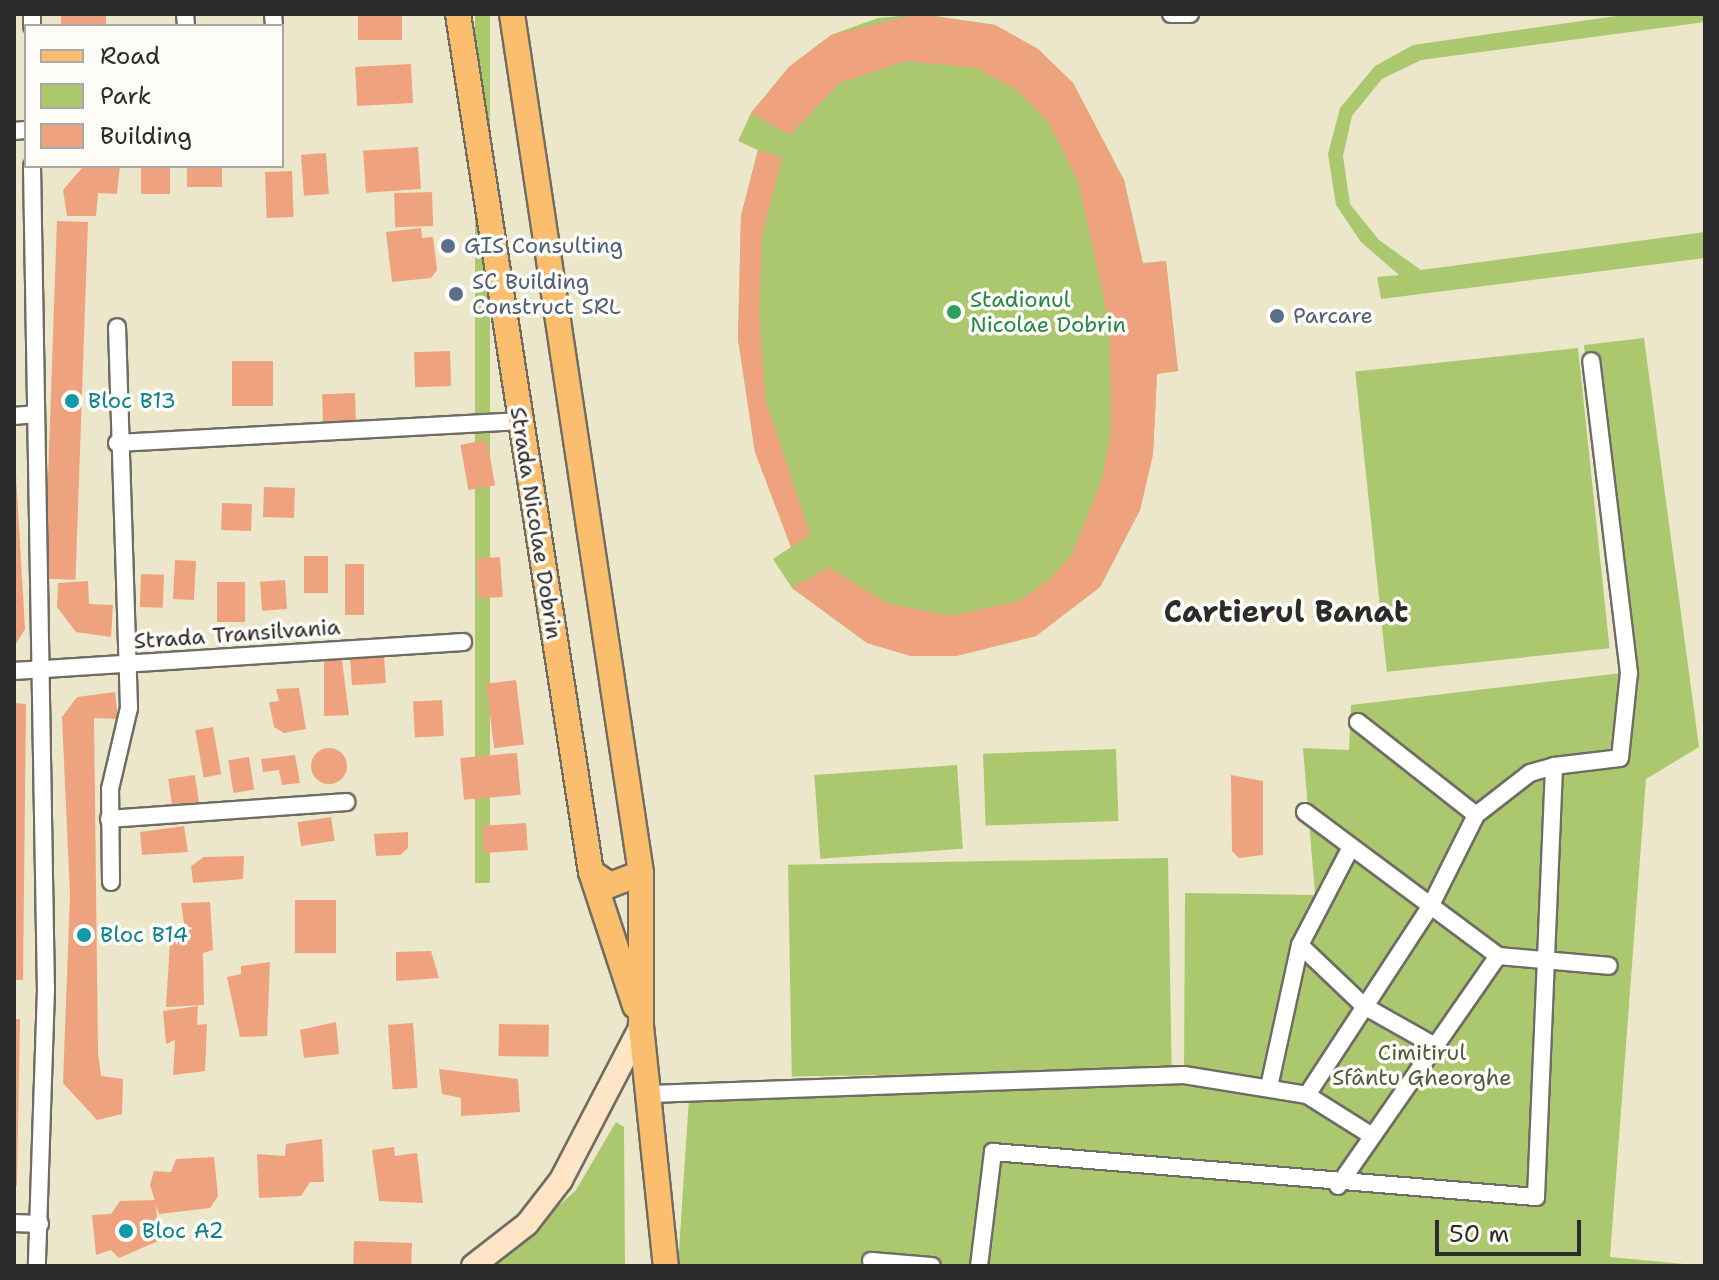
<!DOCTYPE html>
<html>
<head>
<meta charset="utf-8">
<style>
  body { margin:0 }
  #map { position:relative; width:1719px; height:1280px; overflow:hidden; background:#ece7cb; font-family:"Shantell Sans",sans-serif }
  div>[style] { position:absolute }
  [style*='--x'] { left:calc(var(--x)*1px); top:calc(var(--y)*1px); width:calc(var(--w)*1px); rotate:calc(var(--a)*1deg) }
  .green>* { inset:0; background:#acc86e; transform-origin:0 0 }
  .building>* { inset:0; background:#efa27e; transform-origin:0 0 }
  .round { border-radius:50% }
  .roads { filter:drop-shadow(2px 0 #6f6d63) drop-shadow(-2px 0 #6f6d63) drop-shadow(0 2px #6f6d63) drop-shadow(0 -2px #6f6d63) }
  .street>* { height:16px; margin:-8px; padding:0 8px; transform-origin:8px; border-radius:8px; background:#fff }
  .secondary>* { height:22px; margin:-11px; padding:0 11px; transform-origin:11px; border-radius:11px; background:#fde5c5 }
  .primary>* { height:24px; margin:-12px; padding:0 12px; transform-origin:12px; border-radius:12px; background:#fabe6e }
  .dots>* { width:22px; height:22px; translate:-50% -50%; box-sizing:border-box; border:4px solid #fdfcf7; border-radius:50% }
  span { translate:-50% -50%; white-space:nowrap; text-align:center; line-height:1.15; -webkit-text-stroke:7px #fdfcf7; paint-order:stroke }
  .service-label { font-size:22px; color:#4e5e75 }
  .left { translate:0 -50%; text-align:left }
  .leisure-label { font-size:22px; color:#27864d }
  .culture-label { font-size:22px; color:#0d838f }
  .street-label { font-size:22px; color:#2b2b2b }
  .park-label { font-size:22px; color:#525a3f }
  .district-label { font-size:30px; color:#2b2b2b; font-weight:700 }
  .frame { position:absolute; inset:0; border:16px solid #2b2b2b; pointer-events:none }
  .legend { position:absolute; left:24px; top:24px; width:260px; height:144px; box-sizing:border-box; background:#fdfcf7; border:2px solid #a9a8a5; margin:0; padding:10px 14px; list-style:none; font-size:24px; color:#2b2b2b }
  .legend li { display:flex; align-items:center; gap:16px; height:40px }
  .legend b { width:40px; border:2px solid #a9a8a5 }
  .scale { position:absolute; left:1435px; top:1220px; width:146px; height:36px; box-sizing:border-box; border:4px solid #2b2b2b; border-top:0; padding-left:10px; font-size:24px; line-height:28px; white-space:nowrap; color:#2b2b2b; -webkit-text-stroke:6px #fdfcf7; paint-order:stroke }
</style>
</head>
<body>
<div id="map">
  <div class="green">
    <div style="left:475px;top:14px;width:15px;height:869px"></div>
    <div style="clip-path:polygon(922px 14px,995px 25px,1038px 49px,1073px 83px,1124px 180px,1143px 263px,1166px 261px,1178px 371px,1157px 374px,1153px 454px,1140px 510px,1100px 587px,1036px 636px,956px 656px,911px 656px,867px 643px,792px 588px,773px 559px,791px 547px,755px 452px,738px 339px,741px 216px,758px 150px,738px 141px,751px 113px,789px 67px,831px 35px,878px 18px)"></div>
    <div style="clip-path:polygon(1630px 14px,1705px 14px,1705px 22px,1421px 60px,1382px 79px,1352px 116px,1343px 156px,1350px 204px,1379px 240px,1421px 270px,1705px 232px,1705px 258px,1381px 299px,1377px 277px,1399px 275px,1361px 242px,1336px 205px,1328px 154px,1340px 108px,1375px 66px,1413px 45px)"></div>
    <div style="clip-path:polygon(1644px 338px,1699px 747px,1646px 779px,1610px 1257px,1705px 1266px,678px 1266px,689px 1098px,1184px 1072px,1185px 893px,1315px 895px,1303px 748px,1349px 750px,1351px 705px,1622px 673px,1584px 345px)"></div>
    <div style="left:1578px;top:348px;width:302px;height:224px;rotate:84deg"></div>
    <div style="left:1116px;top:749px;width:72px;height:133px;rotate:88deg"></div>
    <div style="left:957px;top:765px;width:84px;height:143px;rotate:86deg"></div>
    <div style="left:1168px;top:858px;width:212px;height:380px;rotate:89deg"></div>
    <div style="clip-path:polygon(616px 1122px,624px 1127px,625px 1266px,491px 1266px,576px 1190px)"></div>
  </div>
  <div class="building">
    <div style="left:61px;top:14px;width:45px;height:12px"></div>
    <div style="left:358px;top:14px;width:44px;height:26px"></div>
    <div style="clip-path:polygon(918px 14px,995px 25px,1038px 49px,1073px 83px,1124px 180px,1143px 264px,1166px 261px,1178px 371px,1157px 373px,1153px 454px,1140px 510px,1100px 587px,1036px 636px,956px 656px,911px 656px,867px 643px,792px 588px,829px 567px,886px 603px,951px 616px,1018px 601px,1050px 579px,1072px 554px,1102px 479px,1111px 433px,1110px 327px,1078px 181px,1048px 122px,1017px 90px,976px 68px,906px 61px,839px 83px,790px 135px,751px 113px,789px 67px,831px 35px)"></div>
    <div style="left:411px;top:64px;width:39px;height:56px;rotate:87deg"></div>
    <div style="left:418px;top:147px;width:42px;height:55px;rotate:86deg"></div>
    <div style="clip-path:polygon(758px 150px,782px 158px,762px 236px,759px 307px,765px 398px,810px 535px,791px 547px,755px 452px,738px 339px,741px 216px)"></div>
    <div style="left:326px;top:153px;width:41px;height:25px;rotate:86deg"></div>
    <div style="clip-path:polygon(120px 166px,117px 194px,98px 193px,96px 216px,67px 216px,63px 190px,82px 168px)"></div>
    <div style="left:141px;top:166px;width:29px;height:28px"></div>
    <div style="left:187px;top:166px;width:35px;height:21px"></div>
    <div style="left:292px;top:171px;width:46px;height:27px;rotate:88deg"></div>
    <div style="left:432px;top:192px;width:34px;height:38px;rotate:88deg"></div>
    <div style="left:57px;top:221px;width:31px;height:358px;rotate:2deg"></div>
    <div style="clip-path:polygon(421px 228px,422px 238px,433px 237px,437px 270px,431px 278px,392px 282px,386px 232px)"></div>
    <div style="left:450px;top:351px;width:35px;height:36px;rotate:88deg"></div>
    <div style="left:232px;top:361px;width:41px;height:45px"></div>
    <div style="left:355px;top:393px;width:30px;height:33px;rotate:88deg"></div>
    <div style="left:487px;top:440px;width:46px;height:27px;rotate:80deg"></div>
    <div style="clip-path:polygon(14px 441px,25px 629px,14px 647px)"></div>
    <div style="left:264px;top:487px;width:31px;height:30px;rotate:2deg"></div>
    <div style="left:222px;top:503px;width:30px;height:27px;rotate:2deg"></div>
    <div style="left:304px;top:556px;width:24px;height:37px"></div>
    <div style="left:500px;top:557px;width:40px;height:24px;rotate:86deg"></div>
    <div style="left:175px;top:560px;width:21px;height:39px;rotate:3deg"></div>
    <div style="left:345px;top:564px;width:19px;height:51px"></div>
    <div style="left:141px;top:574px;width:23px;height:33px;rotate:2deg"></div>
    <div style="left:285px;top:580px;width:29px;height:25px;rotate:86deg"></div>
    <div style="clip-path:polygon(88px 581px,89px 604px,113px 605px,111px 637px,76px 632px,57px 607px,58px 583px)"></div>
    <div style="left:217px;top:582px;width:28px;height:40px"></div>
    <div style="left:384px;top:656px;width:27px;height:34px;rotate:86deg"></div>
    <div style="clip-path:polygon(324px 660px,342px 660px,349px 715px,324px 716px)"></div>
    <div style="left:516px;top:680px;width:65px;height:30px;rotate:83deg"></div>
    <div style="clip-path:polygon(299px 688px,306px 729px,284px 733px,274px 727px,269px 702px,279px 701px,276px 689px)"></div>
    <div style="clip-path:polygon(115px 692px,118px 719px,94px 718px,98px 1053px,101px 1076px,123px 1079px,122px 1114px,97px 1120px,63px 1083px,70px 895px,62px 717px,77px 697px)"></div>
    <div style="left:442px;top:700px;width:36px;height:29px;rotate:87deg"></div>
    <div style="clip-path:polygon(14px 703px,26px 704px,23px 980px,14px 980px)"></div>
    <div style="left:213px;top:727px;width:48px;height:18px;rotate:80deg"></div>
    <div class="round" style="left:311px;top:748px;width:36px;height:36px"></div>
    <div style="left:517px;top:753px;width:42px;height:57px;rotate:85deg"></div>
    <div style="clip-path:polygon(295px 755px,300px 783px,282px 785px,279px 770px,263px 772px,261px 759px)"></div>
    <div style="left:249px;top:757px;width:33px;height:21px;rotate:81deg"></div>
    <div style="left:195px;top:775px;width:27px;height:27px;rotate:82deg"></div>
    <div style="clip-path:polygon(1231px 775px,1263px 781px,1263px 855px,1239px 858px,1232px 851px)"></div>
    <div style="left:331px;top:817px;width:24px;height:34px;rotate:81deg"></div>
    <div style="left:526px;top:823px;width:27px;height:44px;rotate:86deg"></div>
    <div style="clip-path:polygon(184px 826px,188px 852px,142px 855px,140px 832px)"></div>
    <div style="clip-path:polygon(408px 832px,408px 848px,400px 855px,376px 856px,374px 834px)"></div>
    <div style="clip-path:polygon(244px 856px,243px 879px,193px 883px,191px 866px,204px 857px)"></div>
    <div style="left:295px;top:900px;width:41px;height:53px"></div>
    <div style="clip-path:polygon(210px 902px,213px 950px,203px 953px,204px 1005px,166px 1007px,170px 942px,186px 936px,181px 903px)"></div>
    <div style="clip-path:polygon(431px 951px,439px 978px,396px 981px,396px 952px)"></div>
    <div style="clip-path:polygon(270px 962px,267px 1036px,240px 1037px,227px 977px,241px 974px,241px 966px)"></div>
    <div style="clip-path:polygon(198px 1006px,197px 1025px,207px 1024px,205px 1071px,173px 1075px,175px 1040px,166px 1044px,163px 1011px)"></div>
    <div style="clip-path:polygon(14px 1019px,20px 1019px,17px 1186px,14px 1186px)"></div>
    <div style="clip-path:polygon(336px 1022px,339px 1054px,304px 1058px,300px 1030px)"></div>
    <div style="left:413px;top:1023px;width:65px;height:25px;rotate:86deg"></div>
    <div style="left:499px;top:1024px;width:50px;height:32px;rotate:1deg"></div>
    <div style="clip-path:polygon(439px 1069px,518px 1079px,520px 1112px,461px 1116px,461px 1098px,442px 1094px)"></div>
    <div style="clip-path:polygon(322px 1139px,324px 1182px,310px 1182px,301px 1196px,259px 1198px,257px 1154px,285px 1156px,286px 1144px)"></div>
    <div style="clip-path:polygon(394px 1147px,395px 1156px,417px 1153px,423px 1203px,379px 1201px,372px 1150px)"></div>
    <div style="clip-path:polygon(214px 1157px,218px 1196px,210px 1208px,159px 1214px,150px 1185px,154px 1171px,171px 1172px,176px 1159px)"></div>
    <div style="clip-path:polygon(156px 1200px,158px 1241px,119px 1258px,111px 1250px,96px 1255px,92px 1215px,111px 1214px,120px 1201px)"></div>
    <div style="left:412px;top:1243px;width:23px;height:58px;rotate:92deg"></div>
  </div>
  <div class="roads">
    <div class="street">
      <div style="--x:185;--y:14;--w:12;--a:85"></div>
      <div style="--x:273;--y:14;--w:12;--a:85"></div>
      <div style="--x:1171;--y:14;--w:19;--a:0"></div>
      <div style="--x:32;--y:26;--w:12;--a:-90"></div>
      <div style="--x:14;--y:131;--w:12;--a:-5"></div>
      <div style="--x:32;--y:166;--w:823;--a:89.03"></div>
      <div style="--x:46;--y:989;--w:277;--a:91.9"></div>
      <div style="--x:14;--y:416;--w:22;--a:-5"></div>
      <div style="--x:117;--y:443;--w:404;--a:-3.1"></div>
      <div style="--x:14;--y:671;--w:450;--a:-3.7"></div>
      <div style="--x:1358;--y:722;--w:150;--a:38.2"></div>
      <div style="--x:1305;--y:812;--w:241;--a:36.7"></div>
      <div style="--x:109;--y:819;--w:238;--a:-4.1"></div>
      <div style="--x:111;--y:882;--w:93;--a:-90.6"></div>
      <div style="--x:110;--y:789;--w:83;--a:-76.8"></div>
      <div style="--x:129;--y:708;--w:381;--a:-91.8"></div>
      <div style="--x:1300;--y:945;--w:88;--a:43.6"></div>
      <div style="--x:1364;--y:1006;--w:81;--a:29.4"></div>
      <div style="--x:1269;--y:1087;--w:145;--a:-77.7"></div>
      <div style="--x:1300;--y:945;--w:108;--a:-62.5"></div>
      <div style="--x:650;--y:1094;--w:534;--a:-2.04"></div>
      <div style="--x:1184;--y:1075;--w:125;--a:9.2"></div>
      <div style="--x:1307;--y:1095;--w:77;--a:32.2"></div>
      <div style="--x:1307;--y:1095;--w:225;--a:-56.8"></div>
      <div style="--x:1430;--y:907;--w:103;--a:-63.4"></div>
      <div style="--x:1476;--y:815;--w:68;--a:-37.9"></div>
      <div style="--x:1530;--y:773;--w:25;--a:-16"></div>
      <div style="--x:1338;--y:1186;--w:280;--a:-55.2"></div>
      <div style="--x:1498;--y:956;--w:111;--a:5.1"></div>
      <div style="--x:14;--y:1223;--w:26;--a:2"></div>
      <div style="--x:871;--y:1261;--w:61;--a:4.7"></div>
      <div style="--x:979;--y:1266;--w:115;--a:-83"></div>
      <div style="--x:993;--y:1152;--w:545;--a:4.74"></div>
      <div style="--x:1536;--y:1197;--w:431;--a:-87.6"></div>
      <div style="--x:1554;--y:766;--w:66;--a:-6.9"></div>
      <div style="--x:1620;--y:758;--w:85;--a:-84"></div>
      <div style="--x:1629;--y:673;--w:314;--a:-96.9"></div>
    </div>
    <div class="secondary">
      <div style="--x:473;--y:1266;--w:68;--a:-37.9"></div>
      <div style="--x:527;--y:1224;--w:56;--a:-52.3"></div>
      <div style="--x:561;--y:1180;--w:174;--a:-62.5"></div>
    </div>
    <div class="primary">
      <div style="--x:458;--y:14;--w:868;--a:81.19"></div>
      <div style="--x:591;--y:872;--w:141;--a:71.8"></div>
      <div style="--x:512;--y:14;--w:869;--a:81.46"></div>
      <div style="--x:641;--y:873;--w:153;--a:90"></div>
      <div style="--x:641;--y:1026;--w:241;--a:84.1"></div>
      <div style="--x:591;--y:872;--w:23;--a:34"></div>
      <div style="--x:610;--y:885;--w:33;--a:-21"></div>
    </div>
  </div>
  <div class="dots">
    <div style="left:448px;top:246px;background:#5c6f8a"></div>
    <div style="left:456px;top:294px;background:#5c6f8a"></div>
    <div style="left:954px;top:312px;background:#2e9e5b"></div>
    <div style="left:1277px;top:316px;background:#5c6f8a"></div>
    <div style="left:72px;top:401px;background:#0f9aa8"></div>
    <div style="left:84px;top:935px;background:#0f9aa8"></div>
    <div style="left:126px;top:1231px;background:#0f9aa8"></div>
  </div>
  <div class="service-label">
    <span class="left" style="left:464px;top:246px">GIS Consulting</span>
    <span class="left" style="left:472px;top:294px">SC Building<br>Construct SRL</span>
    <span class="left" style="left:1293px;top:316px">Parcare</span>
  </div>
  <div class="leisure-label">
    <span class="left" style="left:970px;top:312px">Stadionul<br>Nicolae Dobrin</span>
  </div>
  <div class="culture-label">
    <span class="left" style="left:88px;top:401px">Bloc B13</span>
    <span class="left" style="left:100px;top:935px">Bloc B14</span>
    <span class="left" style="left:142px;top:1231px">Bloc A2</span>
  </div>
  <div class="street-label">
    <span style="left:536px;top:523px;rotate:81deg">Strada Nicolae Dobrin</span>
    <span style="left:237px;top:634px;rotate:-4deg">Strada Transilvania</span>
  </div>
  <div class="park-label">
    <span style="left:1422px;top:1065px">Cimitirul<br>Sfântu Gheorghe</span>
  </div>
  <div class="district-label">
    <span style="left:1286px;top:612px">Cartierul Banat</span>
  </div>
  <div class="frame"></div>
  <ul class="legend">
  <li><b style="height:10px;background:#fabe6e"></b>Road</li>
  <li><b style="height:22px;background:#acc86e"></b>Park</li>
  <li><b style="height:22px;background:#efa27e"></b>Building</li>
  </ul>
  <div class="scale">50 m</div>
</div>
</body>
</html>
